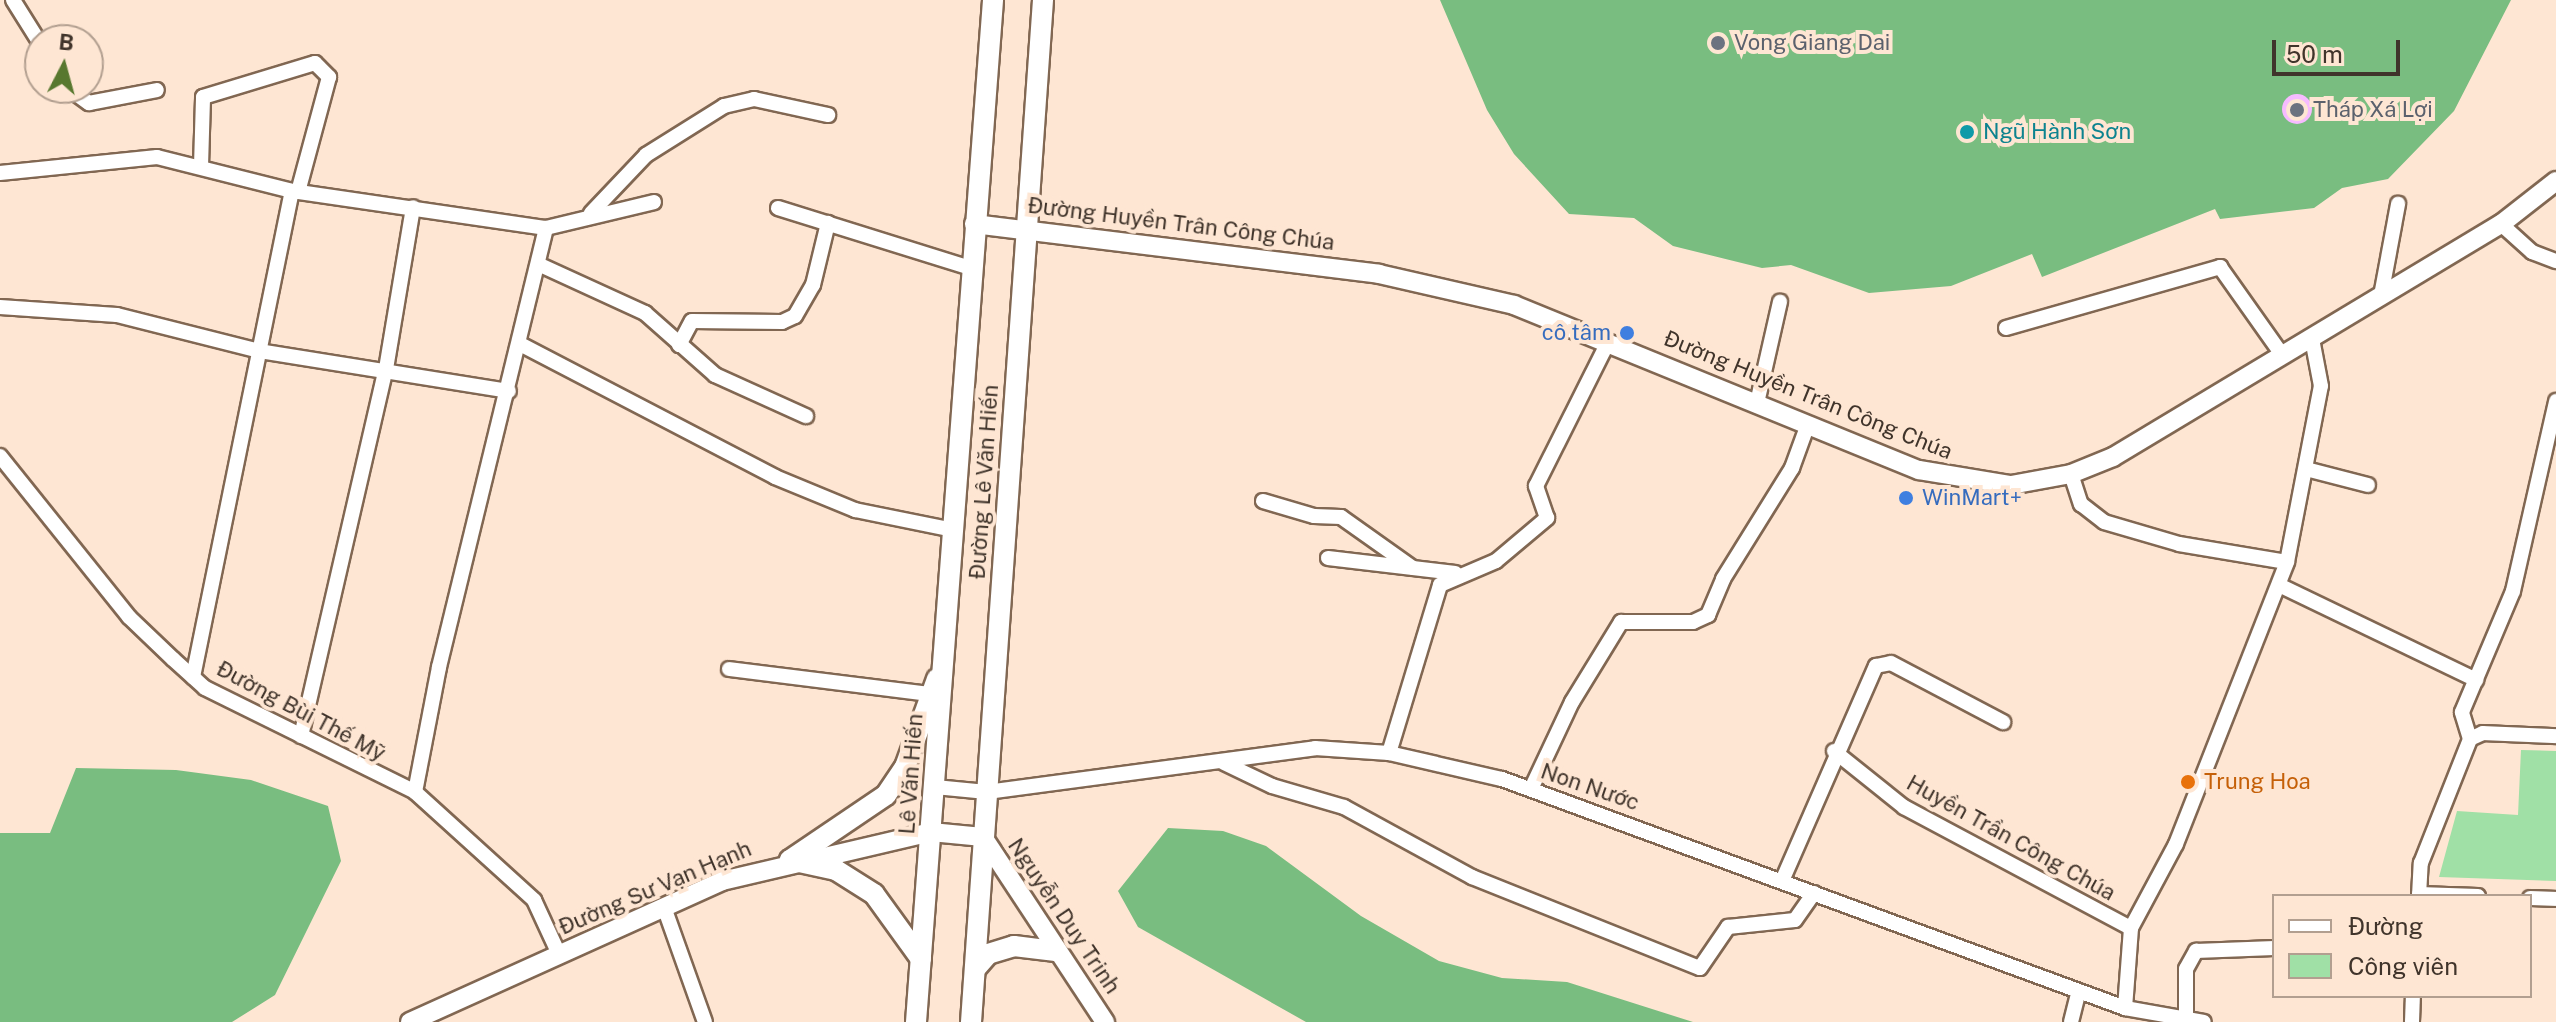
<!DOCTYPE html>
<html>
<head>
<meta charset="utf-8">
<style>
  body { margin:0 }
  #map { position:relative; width:2556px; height:1022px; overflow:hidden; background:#fee6d3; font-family:"Public Sans",sans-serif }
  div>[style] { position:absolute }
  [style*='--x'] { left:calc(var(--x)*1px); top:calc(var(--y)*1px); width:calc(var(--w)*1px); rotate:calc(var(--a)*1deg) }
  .green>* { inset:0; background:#a0e0a6 }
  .forest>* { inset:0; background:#79bd80 }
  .building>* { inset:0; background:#f6bbff }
  .round { border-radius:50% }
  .roads { filter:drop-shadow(2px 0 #816752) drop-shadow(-2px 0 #816752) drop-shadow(0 2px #816752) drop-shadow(0 -2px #816752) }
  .minor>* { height:14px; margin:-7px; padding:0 7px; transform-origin:7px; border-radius:7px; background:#fff }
  .tertiary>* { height:18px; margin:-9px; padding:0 9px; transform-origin:9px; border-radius:9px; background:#fff }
  .secondary>* { height:20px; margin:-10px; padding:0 10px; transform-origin:10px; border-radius:10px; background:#fff }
  .dots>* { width:22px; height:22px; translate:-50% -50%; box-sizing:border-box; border:4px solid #fee6d3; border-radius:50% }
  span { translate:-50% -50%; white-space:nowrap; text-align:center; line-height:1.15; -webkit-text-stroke:8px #fee6d3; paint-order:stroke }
  .worship-label { font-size:22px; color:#5b616d }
  .left { translate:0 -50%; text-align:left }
  .culture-label { font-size:22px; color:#0d838f }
  .street-label { font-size:22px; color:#40342b }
  .shop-label { font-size:22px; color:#366cbe }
  .right { translate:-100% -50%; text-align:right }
  .food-label { font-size:22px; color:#c56008 }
  .legend { position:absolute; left:2272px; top:894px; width:260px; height:104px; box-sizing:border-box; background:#fee6d3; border:2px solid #b29f90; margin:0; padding:10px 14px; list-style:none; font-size:24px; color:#40342b }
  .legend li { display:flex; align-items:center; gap:16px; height:40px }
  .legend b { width:40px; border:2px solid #b29f90 }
  .north { position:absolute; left:24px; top:24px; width:80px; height:80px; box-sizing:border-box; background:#fee6d3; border:2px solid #b29f90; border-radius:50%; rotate:6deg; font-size:22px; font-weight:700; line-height:32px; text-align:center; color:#40342b }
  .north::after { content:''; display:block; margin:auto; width:28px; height:36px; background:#58782f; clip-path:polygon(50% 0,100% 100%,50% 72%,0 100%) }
  .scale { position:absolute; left:2272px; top:40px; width:128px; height:36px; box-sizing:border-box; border:4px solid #40342b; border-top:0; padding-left:10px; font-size:24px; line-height:28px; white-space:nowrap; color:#40342b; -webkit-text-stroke:6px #fee6d3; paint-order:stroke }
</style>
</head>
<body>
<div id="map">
  <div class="green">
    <div style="clip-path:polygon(2521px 750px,2556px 751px,2556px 881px,2439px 877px,2457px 811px,2518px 815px)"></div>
  </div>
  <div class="forest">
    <div style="clip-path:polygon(1440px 0,2511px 0,2454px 111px,2388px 179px,2342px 188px,2314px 208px,2220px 219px,2215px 209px,2042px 277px,2032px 254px,1951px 286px,1869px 293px,1791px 265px,1762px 268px,1673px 246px,1634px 218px,1569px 214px,1514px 154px,1487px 110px)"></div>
    <div style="clip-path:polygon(76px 768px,176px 770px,251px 780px,328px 806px,341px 861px,275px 995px,232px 1022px,0 1022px,0 833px,50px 833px)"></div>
    <div style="clip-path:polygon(1168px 828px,1223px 831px,1266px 846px,1361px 916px,1439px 961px,1502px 978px,1567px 982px,1693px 1022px,1306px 1022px,1138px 927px,1118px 891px)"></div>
  </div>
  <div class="building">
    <div class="round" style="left:2282px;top:94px;width:30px;height:30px"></div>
  </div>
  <div class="roads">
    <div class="minor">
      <div style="--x:13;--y:0;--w:51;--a:57.9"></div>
      <div style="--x:68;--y:88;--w:26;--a:36"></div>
      <div style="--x:89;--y:103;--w:69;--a:-10.8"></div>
      <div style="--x:201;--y:166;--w:69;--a:-88.3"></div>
      <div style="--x:203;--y:97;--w:117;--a:-16.9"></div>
      <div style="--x:315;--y:63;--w:20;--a:45"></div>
      <div style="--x:329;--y:77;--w:119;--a:105.1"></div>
      <div style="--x:0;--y:173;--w:158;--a:-5.8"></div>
      <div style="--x:157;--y:157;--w:139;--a:14.1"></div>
      <div style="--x:292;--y:191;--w:257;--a:8.3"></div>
      <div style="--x:546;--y:228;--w:111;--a:-13.5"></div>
      <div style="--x:778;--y:208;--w:202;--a:17.3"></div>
      <div style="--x:591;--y:213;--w:80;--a:-46.5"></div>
      <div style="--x:646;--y:155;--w:92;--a:-32.1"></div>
      <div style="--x:724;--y:106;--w:31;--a:-13"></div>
      <div style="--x:754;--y:99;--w:76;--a:12.2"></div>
      <div style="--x:2501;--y:224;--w:42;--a:42.1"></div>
      <div style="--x:2532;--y:252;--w:26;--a:21"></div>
      <div style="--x:538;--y:264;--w:118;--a:24.6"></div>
      <div style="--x:645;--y:313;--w:94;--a:41.5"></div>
      <div style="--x:715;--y:375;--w:100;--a:24.3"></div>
      <div style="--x:2381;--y:296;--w:94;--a:-79.5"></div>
      <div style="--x:0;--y:307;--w:117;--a:3.9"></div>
      <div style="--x:117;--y:315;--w:146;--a:14.2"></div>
      <div style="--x:259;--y:351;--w:253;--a:9.1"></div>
      <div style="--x:2006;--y:328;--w:223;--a:-15.9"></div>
      <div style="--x:2220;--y:267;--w:109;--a:54.7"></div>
      <div style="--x:520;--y:344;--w:288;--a:27.5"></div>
      <div style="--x:775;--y:477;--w:87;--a:22.4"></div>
      <div style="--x:855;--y:510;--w:100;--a:11.5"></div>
      <div style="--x:679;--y:345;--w:27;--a:-62"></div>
      <div style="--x:692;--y:321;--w:90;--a:0.6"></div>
      <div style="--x:782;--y:322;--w:14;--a:-25"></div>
      <div style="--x:795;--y:316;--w:36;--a:-60"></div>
      <div style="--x:813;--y:285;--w:64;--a:-76.4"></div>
      <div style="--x:1757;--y:403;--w:104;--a:-77.2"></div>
      <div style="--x:0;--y:456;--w:206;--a:51.3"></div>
      <div style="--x:129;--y:617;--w:61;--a:43.7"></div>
      <div style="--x:173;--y:659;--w:43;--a:42.2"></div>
      <div style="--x:205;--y:688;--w:234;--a:26.3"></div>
      <div style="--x:415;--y:792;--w:161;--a:42.2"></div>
      <div style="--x:534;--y:900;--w:60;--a:65.2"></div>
      <div style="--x:2306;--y:469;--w:64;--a:14.5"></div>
      <div style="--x:2071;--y:474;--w:32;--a:72"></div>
      <div style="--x:2081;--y:504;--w:29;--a:38"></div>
      <div style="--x:2104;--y:522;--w:78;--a:16.3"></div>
      <div style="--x:2179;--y:544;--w:109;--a:9.5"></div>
      <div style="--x:1263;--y:501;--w:53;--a:16.4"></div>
      <div style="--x:1314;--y:516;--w:27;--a:2"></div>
      <div style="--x:1341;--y:517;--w:88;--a:35.3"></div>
      <div style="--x:1328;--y:558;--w:128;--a:6.7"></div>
      <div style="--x:2279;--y:585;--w:219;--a:25.7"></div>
      <div style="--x:729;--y:669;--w:203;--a:7.1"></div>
      <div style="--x:193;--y:677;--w:496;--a:-78.5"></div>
      <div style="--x:301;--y:736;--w:377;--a:-77"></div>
      <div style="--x:386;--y:369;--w:164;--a:-80.5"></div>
      <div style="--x:2470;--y:739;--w:28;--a:-107"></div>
      <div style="--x:2462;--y:712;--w:131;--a:-67.1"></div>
      <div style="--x:2513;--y:591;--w:195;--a:-77.2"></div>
      <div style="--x:1834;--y:751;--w:90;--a:38.7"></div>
      <div style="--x:1904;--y:807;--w:257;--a:28.1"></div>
      <div style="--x:1389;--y:753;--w:176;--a:-73.1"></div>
      <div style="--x:1440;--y:585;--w:61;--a:-23.2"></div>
      <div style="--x:1496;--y:561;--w:67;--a:-40.1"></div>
      <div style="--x:1547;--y:518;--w:34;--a:-109"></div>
      <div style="--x:1536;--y:486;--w:161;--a:-63.4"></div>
      <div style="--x:1224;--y:763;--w:53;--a:25.6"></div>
      <div style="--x:1272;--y:786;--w:75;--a:16.3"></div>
      <div style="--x:1344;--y:807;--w:146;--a:28.7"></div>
      <div style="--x:1472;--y:877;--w:245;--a:21.8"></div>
      <div style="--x:1700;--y:968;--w:50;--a:-55.7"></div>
      <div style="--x:1728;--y:927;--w:67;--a:-6"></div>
      <div style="--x:1795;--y:920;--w:33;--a:-55"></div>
      <div style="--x:935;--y:787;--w:52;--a:5.5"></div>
      <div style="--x:987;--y:792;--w:331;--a:-7.6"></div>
      <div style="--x:1315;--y:748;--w:74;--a:3.9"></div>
      <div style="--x:1389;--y:753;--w:116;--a:13"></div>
      <div style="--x:1502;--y:779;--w:664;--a:20.18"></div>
      <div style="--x:2125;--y:1008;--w:80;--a:10"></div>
      <div style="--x:1531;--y:789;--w:96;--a:-64.8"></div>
      <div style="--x:1572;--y:702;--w:94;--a:-58.5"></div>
      <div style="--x:1621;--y:622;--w:72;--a:0"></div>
      <div style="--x:1693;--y:622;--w:17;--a:-25"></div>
      <div style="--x:1708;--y:615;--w:39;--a:-67"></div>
      <div style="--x:1723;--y:579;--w:131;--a:-58.1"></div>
      <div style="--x:1792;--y:468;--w:47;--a:-70"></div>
      <div style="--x:415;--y:792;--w:127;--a:-79.1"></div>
      <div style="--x:439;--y:667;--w:452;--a:-76.3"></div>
      <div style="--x:1782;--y:881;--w:235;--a:-66.4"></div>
      <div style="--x:1876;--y:666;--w:15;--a:-11"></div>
      <div style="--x:1891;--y:663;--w:127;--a:27.8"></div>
      <div style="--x:2419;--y:894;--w:59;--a:1.9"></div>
      <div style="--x:2419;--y:896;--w:33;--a:-87"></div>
      <div style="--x:2421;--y:863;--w:133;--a:-68.4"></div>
      <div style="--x:2470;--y:739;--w:14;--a:-25"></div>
      <div style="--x:2483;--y:733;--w:73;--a:2.4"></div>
      <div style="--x:2530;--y:898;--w:26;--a:2"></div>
      <div style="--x:664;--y:907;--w:122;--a:70.4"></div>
      <div style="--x:2125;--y:1008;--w:80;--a:-85.7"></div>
      <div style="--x:2131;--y:928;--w:95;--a:-61.8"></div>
      <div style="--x:2176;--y:844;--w:303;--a:-68.5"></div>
      <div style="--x:2287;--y:562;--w:179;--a:-79.1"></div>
      <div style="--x:2321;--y:386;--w:48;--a:-100.8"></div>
      <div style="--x:2186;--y:1021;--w:52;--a:-90"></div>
      <div style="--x:2186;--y:969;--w:21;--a:-61"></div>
      <div style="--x:2196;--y:951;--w:78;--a:-2.2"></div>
      <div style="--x:2071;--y:1022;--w:32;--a:-76"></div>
      <div style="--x:2412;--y:1022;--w:26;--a:-88"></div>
    </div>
    <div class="tertiary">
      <div style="--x:974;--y:224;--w:408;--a:7"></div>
      <div style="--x:1379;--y:274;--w:139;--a:12.9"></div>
      <div style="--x:1514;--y:305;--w:437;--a:22.2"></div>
      <div style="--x:1919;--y:470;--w:93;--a:9.3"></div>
      <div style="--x:2011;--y:485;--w:61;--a:-10.4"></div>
      <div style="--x:2071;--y:474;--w:45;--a:-22"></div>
      <div style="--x:2113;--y:457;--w:453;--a:-31"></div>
      <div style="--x:2501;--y:224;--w:70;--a:-38"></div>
      <div style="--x:410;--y:1022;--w:342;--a:-24.3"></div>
      <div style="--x:722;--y:881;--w:215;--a:-13.2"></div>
      <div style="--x:931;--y:832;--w:52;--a:5.5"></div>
      <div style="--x:983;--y:837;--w:222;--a:56.6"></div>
    </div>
    <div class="secondary">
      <div style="--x:790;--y:860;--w:116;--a:-34.1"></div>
      <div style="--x:886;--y:795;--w:34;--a:-56"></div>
      <div style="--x:905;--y:767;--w:94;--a:-70"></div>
      <div style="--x:790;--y:860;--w:47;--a:12.3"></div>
      <div style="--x:836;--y:870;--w:45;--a:32.3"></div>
      <div style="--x:874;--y:894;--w:80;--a:54.1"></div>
      <div style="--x:976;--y:968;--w:18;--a:-49"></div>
      <div style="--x:988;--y:954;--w:27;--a:-17"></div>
      <div style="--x:1014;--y:946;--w:40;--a:7.1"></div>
      <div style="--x:916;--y:1022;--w:1025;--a:-85.69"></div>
      <div style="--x:971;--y:1022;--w:1025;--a:-85.97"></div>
    </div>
  </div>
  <div class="dots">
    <div style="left:1718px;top:43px;background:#6b7280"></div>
    <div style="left:2297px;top:110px;background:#6b7280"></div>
    <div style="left:1967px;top:132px;background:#0f9aa8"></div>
    <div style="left:1627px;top:333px;background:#3f7fe0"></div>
    <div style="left:1906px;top:498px;background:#3f7fe0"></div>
    <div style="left:2188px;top:782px;background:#e8710a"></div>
  </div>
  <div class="worship-label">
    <span class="left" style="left:1734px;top:43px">Vong Giang Dai</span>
    <span class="left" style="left:2313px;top:110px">Tháp Xá Lợi</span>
  </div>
  <div class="culture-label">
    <span class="left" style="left:1983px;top:132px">Ngũ Hành Sơn</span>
  </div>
  <div class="street-label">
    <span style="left:1181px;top:224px;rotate:7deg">Đường Huyền Trân Công Chúa</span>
    <span style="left:1808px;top:395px;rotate:22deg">Đường Huyền Trân Công Chúa</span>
    <span style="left:984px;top:482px;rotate:-86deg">Đường Lê Văn Hiến</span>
    <span style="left:301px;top:711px;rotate:28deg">Đường Bùi Thế Mỹ</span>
    <span style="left:911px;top:774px;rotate:-86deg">Lê Văn Hiến</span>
    <span style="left:1590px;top:787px;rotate:19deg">Non Nước</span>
    <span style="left:2011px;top:838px;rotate:29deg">Huyền Trần Công Chúa</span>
    <span style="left:655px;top:888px;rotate:-23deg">Đường Sư Vạn Hạnh</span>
    <span style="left:1064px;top:916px;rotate:56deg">Nguyễn Duy Trinh</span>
  </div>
  <div class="shop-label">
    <span class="right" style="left:1611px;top:333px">cô tâm</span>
    <span class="left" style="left:1922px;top:498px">WinMart+</span>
  </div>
  <div class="food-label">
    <span class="left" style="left:2204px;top:782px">Trung Hoa</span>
  </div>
  <ul class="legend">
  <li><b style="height:10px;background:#fff"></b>Đường</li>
  <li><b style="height:22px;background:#a0e0a6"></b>Công viên</li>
  </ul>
  <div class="north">B</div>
  <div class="scale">50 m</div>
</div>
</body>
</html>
